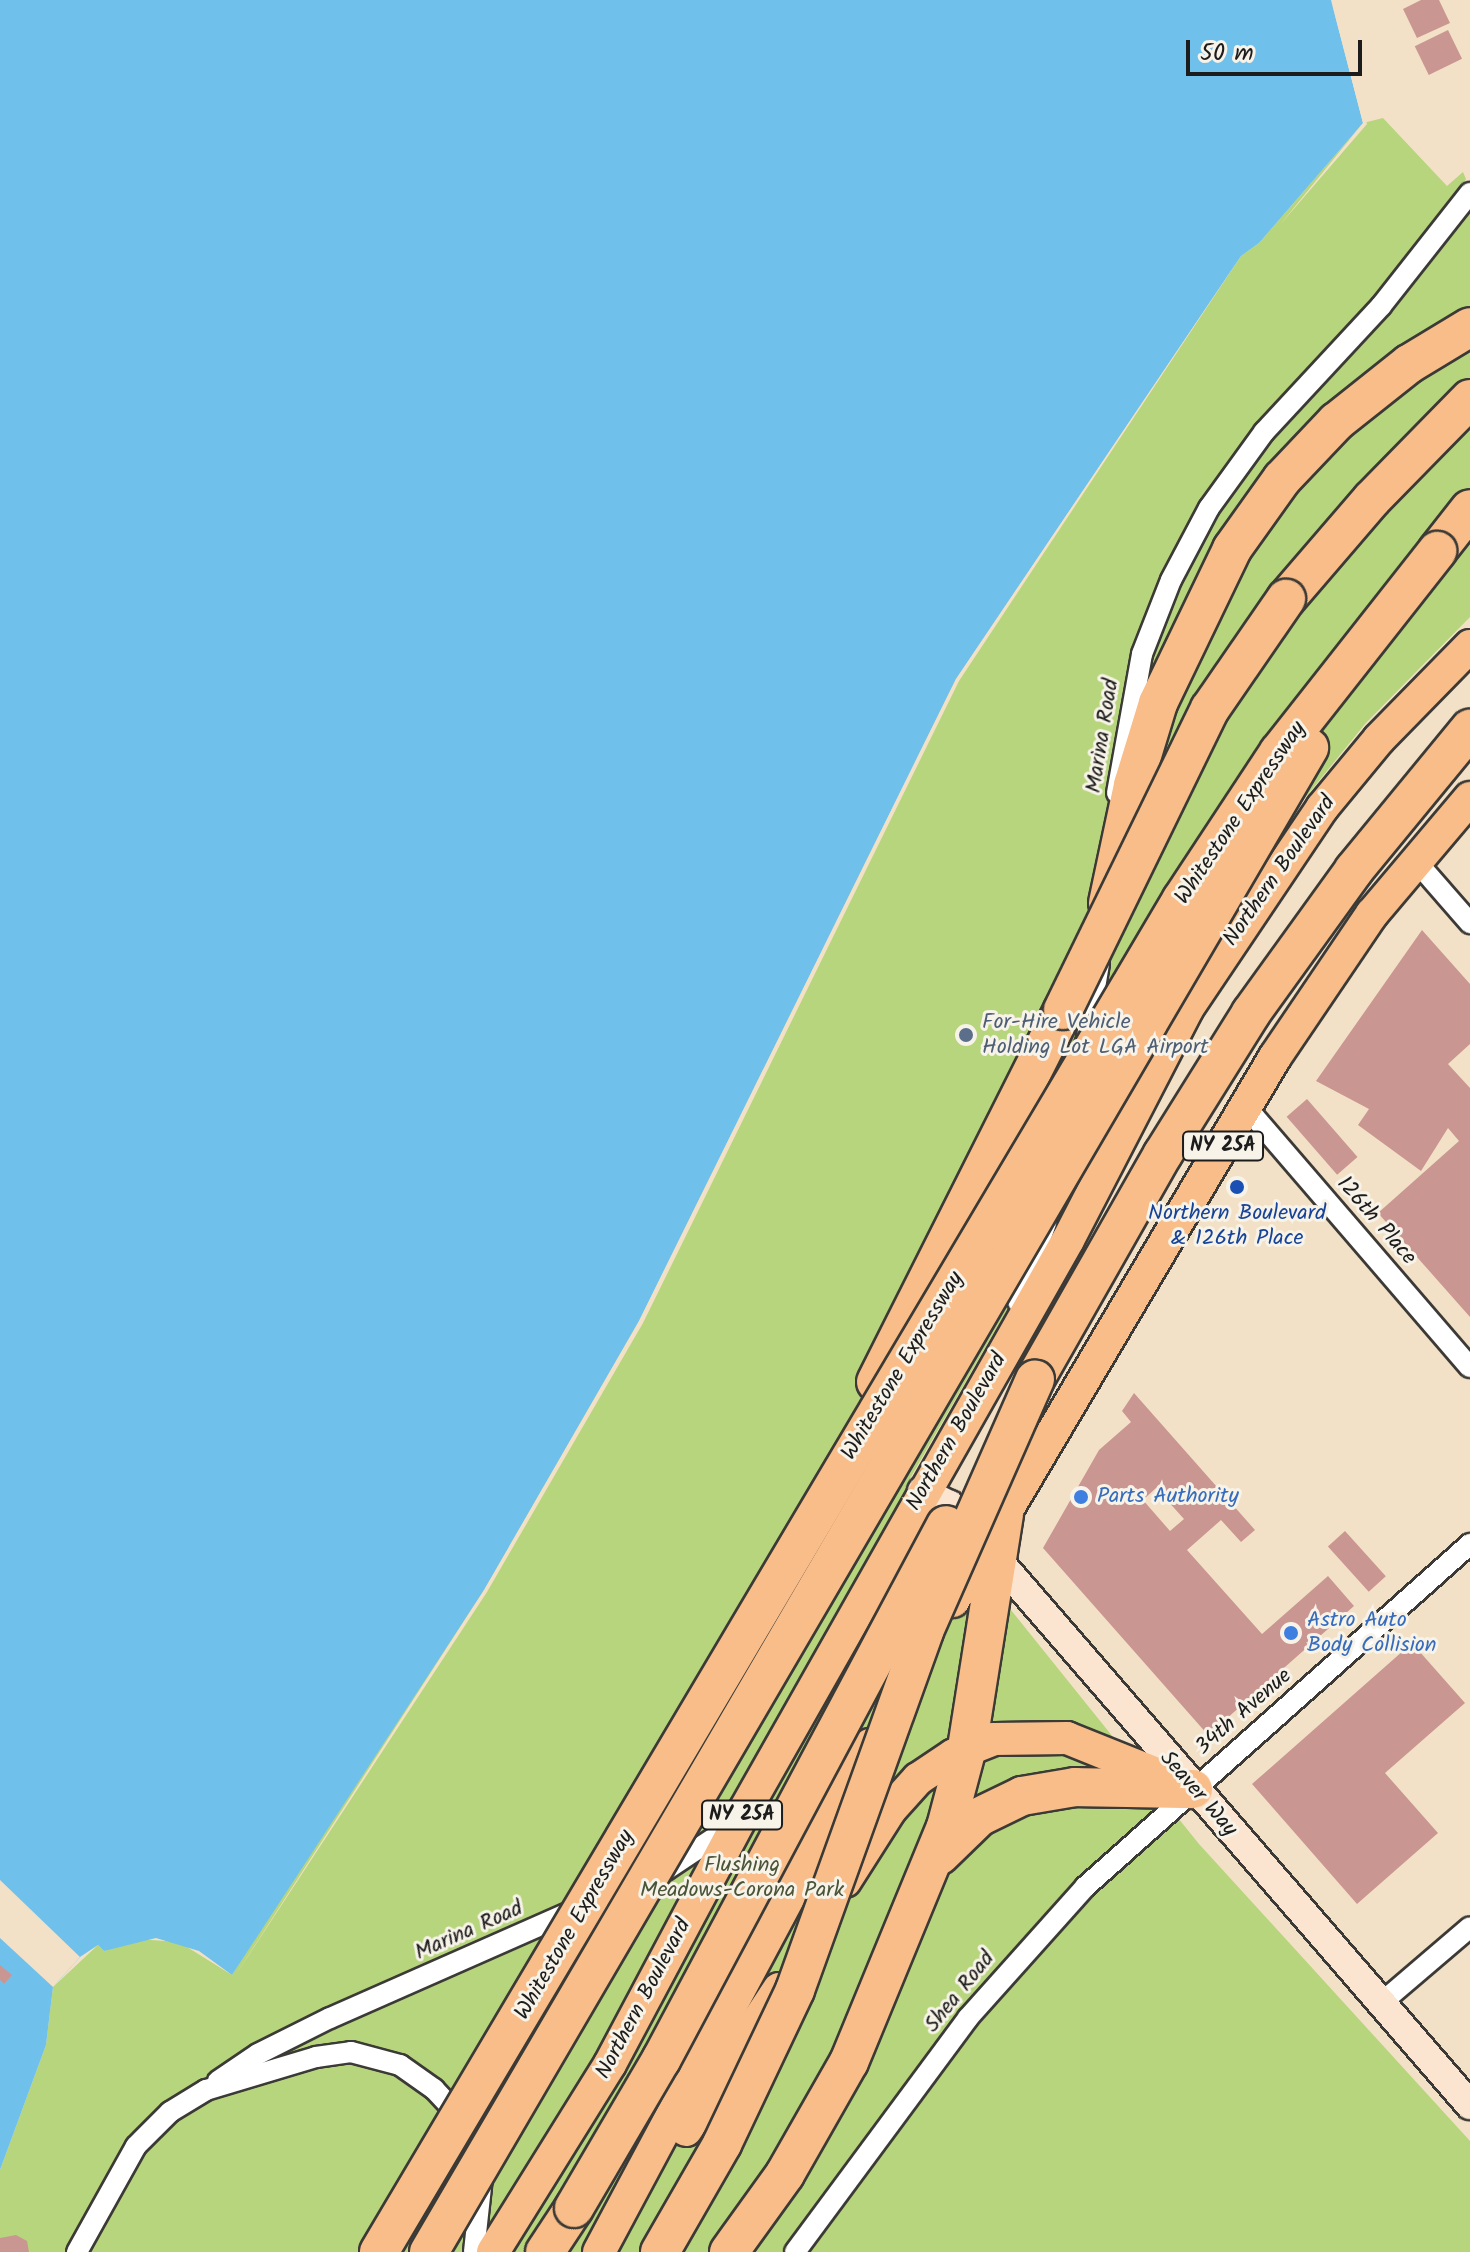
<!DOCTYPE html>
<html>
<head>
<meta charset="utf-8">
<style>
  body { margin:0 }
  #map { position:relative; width:1470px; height:2252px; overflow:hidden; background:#f3e1c7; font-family:Kalam,sans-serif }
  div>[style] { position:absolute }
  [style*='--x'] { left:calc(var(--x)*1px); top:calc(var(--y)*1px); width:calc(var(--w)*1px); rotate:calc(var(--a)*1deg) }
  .green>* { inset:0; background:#b6d57c }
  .water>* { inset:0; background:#6fc1eb }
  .pier>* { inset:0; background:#f3e1c7 }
  .building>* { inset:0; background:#ca9692; transform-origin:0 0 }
  .roads { filter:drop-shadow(2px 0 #3c3a36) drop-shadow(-2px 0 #3c3a36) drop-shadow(0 2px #3c3a36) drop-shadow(0 -2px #3c3a36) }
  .minor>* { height:20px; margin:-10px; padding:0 10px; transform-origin:10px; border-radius:10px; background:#fff }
  .secondary>* { height:28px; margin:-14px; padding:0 14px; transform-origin:14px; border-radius:14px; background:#fce5d0 }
  .primary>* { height:32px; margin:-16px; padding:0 16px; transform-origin:16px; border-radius:16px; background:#f8bd89 }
  .motorway>* { height:38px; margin:-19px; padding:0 19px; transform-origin:19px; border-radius:19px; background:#f8bd89 }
  .bridges { filter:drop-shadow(2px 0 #3c3a36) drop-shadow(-2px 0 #3c3a36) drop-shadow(0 2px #3c3a36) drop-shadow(0 -2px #3c3a36) }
  .motorway-bridge>* { height:38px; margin:-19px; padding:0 19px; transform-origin:19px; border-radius:19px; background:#f8bd89 }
  .dots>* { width:22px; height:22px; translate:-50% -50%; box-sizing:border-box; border:4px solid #f7f3e8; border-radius:50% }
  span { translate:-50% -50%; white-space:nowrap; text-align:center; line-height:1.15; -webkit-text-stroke:6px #f7f3e8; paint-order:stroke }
  .shield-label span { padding:2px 6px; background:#f7f3e8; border:2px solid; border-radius:6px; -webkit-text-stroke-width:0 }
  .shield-label { font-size:20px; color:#1c1c1c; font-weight:700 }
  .street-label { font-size:22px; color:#1c1c1c }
  .service-label { font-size:22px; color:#4e5e75 }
  .left { translate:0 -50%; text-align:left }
  .transit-label { font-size:22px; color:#164399 }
  .shop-label { font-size:22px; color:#366cbe }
  .park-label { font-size:22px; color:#4a5439 }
  .scale { position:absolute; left:1186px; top:40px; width:176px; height:36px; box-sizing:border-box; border:4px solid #1c1c1c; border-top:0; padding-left:10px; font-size:24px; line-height:28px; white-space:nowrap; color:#1c1c1c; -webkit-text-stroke:6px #f7f3e8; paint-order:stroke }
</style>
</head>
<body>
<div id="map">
  <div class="green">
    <div style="clip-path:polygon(1383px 118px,1447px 186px,1463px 172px,1466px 179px,1456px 194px,1470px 206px,1470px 617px,1365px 724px,1288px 819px,1126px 1076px,1082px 1179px,908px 1482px,1199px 1844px,1470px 2141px,1470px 2252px,0 2252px,0 2170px,46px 2045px,53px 1987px,98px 1945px,104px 1951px,137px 1939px,179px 1942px,232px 1975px,639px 1321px,956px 679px,1241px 256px,1259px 243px,1363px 123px)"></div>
  </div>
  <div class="water">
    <div style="clip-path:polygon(0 0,1331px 0,1363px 123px,1259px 243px,1241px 256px,956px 679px,639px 1321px,484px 1590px,232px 1975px,199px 1951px,156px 1938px,104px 1951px,98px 1945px,80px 1957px,53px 1987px,46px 2045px,0 2170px)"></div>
  </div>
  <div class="pier">
    <div style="clip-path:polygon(1331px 0,1367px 124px,1279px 226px,1363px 123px)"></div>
    <div style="clip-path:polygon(1241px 256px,959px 681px,643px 1323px,487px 1592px,233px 1979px,484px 1590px,639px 1321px,956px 679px)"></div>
    <div style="clip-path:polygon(0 1880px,80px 1957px,53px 1987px,0 1938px)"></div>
  </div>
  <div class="building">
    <div style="clip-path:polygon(1421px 0,1439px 0,1450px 23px,1417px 38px,1403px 9px)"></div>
    <div style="left:1448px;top:30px;width:32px;height:37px;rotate:64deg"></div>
    <div style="clip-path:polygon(1422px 930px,1470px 984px,1470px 1044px,1448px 1064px,1470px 1088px,1470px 1317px,1378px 1213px,1459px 1141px,1448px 1128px,1421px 1171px,1358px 1125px,1369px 1109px,1316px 1081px)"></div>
    <div style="left:1307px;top:1099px;width:77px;height:27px;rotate:49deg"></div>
    <div style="clip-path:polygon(evenodd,1134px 1393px,1255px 1530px,1241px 1542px,1221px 1520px,1187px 1550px,1262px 1634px,1328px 1576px,1354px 1606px,1208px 1735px,1043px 1548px,1099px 1450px,1131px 1422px,1122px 1411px,1134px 1393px,1156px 1488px,1184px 1519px,1170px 1531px,1143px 1500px,1156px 1488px)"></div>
    <div style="left:1345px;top:1531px;width:61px;height:23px;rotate:48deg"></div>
    <div style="clip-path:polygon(1412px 1643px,1465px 1703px,1385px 1773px,1438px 1833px,1357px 1904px,1252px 1784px)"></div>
    <div style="clip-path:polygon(0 1965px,12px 1975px,4px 1984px,0 1980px)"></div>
    <div style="clip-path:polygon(16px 2235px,27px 2241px,29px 2252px,0 2252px,0 2238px)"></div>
  </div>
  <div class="roads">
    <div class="minor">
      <div style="--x:1117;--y:793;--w:141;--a:-79.8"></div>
      <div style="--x:1142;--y:654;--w:79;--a:-68.6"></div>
      <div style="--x:1171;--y:580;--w:81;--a:-62.2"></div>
      <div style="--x:1209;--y:508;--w:94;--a:-54.1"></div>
      <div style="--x:1264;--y:432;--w:172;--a:-47.1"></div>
      <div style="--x:1381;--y:306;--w:144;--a:-51.8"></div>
      <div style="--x:1415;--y:860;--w:84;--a:48.9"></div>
      <div style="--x:1086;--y:1043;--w:80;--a:-80.7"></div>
      <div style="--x:1246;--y:1107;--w:343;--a:49.3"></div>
      <div style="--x:1018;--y:1302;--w:84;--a:-70.5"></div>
      <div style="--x:1380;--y:2004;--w:118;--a:-40.5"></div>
      <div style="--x:218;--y:2081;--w:48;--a:-34"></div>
      <div style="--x:258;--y:2054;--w:80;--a:-26.6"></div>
      <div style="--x:330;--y:2018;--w:367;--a:-23.8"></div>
      <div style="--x:666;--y:1870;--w:76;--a:-33.7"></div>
      <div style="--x:77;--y:2252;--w:121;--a:-60.9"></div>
      <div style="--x:136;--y:2146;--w:48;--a:-45"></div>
      <div style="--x:170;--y:2112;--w:42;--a:-31.4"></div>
      <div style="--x:206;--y:2090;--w:115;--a:-16.7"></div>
      <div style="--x:316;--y:2057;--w:35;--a:-8"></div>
      <div style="--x:351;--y:2052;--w:51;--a:14.9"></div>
      <div style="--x:400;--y:2065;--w:42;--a:35.2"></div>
      <div style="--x:434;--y:2089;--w:40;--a:47"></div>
      <div style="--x:461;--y:2118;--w:30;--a:63"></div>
      <div style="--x:475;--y:2145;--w:34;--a:78"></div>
      <div style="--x:482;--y:2178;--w:74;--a:96.2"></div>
      <div style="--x:795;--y:2252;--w:291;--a:-53.5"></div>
      <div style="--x:968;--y:2018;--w:176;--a:-48.2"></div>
      <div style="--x:1085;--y:1887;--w:516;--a:-41.7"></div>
    </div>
    <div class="secondary">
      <div style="--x:922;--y:1491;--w:31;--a:27"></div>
      <div style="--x:950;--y:1505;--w:794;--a:49.09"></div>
    </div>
    <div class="primary">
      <div style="--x:953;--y:1601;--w:632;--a:-59.38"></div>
      <div style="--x:1275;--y:1057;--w:173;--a:-55.9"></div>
      <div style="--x:1372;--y:914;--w:152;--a:-49.8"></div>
      <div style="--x:845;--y:1881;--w:84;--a:-57.6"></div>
      <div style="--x:890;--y:1810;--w:42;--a:-47.9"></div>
      <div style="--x:918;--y:1779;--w:43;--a:-33.7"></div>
      <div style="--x:954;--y:1755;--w:43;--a:-21.8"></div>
      <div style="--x:994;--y:1739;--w:73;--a:-0.8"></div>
      <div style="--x:1067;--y:1738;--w:131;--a:21.9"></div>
      <div style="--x:686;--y:2130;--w:169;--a:-56.6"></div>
      <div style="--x:493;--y:2252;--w:221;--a:-58.1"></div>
      <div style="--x:610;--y:2064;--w:288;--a:-62"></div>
      <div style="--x:745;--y:1810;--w:655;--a:-60.46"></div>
      <div style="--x:1068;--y:1240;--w:260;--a:-62.7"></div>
      <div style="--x:1187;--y:1009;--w:242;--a:-56.1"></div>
      <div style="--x:1322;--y:808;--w:89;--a:-50.4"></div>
      <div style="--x:1379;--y:739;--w:130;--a:-45.6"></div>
      <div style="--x:599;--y:2252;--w:575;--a:-61.87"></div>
    </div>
    <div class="motorway">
      <div style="--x:1437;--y:551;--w:53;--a:-51.8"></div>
      <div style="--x:1286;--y:599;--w:132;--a:-49.3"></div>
      <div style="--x:1372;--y:499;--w:140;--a:-45.6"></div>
      <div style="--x:1108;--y:903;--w:121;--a:-78"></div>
      <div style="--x:1133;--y:785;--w:86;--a:-73"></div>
      <div style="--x:1158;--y:703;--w:171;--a:-64.3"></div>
      <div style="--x:1232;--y:549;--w:86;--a:-54.5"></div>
      <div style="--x:1282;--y:479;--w:79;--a:-46.5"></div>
      <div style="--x:1336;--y:422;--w:93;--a:-38.5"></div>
      <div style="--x:1409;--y:364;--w:71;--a:-31.2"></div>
      <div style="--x:1035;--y:1379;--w:259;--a:-60.4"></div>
      <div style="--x:1163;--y:1154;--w:166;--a:-58"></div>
      <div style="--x:1251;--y:1013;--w:176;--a:-54.2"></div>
      <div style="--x:1354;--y:870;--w:183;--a:-50.6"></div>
      <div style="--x:876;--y:1382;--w:416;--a:-63.3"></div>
      <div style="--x:940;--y:1855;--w:54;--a:-44.3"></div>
      <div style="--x:979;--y:1817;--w:48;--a:-26"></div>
      <div style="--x:1022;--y:1796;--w:54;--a:-9.6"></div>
      <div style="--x:1075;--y:1787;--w:118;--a:1"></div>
      <div style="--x:545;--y:2252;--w:53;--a:-56.6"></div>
      <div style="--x:729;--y:2252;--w:96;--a:-54.3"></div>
      <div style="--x:785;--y:2174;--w:129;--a:-60.3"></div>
      <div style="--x:849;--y:2062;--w:254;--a:-67.6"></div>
      <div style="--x:946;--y:1827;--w:82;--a:-75.1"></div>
      <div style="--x:967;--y:1748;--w:237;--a:-81"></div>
    </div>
  </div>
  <div class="bridges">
    <div class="motorway-bridge">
      <div style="--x:1063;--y:1010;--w:335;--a:-64"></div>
      <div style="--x:1210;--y:709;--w:134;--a:-55.4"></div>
      <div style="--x:574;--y:2208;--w:172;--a:-59.6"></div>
      <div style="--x:661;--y:2060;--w:606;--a:-61.96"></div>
      <div style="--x:379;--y:2252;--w:1573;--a:-59.31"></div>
      <div style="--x:1182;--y:899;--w:176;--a:-56.6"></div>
      <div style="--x:1279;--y:752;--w:256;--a:-51.8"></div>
      <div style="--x:429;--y:2252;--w:1743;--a:-59.67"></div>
      <div style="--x:660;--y:2252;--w:125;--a:-60.1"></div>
      <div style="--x:722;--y:2144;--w:170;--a:-64.6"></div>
      <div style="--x:795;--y:1990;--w:381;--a:-70.2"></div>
      <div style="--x:924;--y:1631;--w:275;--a:-66.2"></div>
    </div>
  </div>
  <div class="dots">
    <div style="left:966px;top:1035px;background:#5c6f8a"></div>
    <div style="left:1237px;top:1187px;background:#1a4fb4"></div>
    <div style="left:1081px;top:1497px;background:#3f7fe0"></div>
    <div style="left:1291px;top:1633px;background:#3f7fe0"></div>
  </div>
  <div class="shield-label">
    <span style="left:1223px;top:1146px">NY 25A</span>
    <span style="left:742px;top:1815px">NY 25A</span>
  </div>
  <div class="street-label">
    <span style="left:1103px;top:736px;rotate:-81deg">Marina Road</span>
    <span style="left:1241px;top:813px;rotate:-56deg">Whitestone Expressway</span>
    <span style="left:1280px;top:871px;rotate:-55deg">Northern Boulevard</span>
    <span style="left:1376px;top:1221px;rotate:49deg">126th Place</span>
    <span style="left:903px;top:1366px;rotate:-59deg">Whitestone Expressway</span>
    <span style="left:957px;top:1432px;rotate:-60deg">Northern Boulevard</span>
    <span style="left:1244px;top:1712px;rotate:-41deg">34th Avenue</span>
    <span style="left:1198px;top:1794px;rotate:49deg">Seaver Way</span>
    <span style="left:575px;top:1925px;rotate:-60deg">Whitestone Expressway</span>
    <span style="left:469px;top:1931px;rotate:-24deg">Marina Road</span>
    <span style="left:960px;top:1992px;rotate:-51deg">Shea Road</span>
    <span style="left:644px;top:1999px;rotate:-62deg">Northern Boulevard</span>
  </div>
  <div class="service-label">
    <span class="left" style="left:982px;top:1035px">For-Hire Vehicle<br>Holding Lot LGA Airport</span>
  </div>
  <div class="transit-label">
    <span style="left:1237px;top:1226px">Northern Boulevard<br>&amp; 126th Place</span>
  </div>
  <div class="shop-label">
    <span class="left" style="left:1097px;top:1497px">Parts Authority</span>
    <span class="left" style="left:1307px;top:1633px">Astro Auto<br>Body Collision</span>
  </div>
  <div class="park-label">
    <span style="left:742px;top:1878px">Flushing<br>Meadows-Corona Park</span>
  </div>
  <div class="scale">50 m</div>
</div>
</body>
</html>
